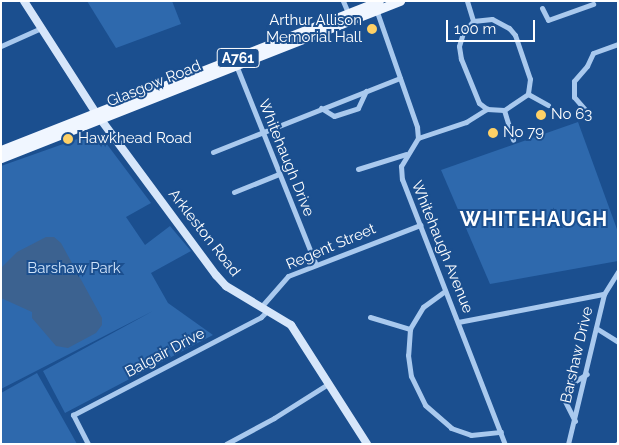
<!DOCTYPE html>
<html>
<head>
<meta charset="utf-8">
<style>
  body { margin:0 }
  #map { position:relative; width:619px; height:445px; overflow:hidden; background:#1b4f8f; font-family:Raleway,sans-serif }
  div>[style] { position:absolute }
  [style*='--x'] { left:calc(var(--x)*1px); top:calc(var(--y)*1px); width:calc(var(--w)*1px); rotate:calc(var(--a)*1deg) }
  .green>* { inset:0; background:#2e69ad }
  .water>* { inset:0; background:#3c6290 }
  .street>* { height:5px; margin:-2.5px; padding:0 2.5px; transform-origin:2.5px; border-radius:2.5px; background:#a9c9ee }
  .secondary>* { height:8px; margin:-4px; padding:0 4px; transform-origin:4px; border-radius:4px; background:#d6e6fa }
  .primary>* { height:9px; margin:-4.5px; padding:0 4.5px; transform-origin:4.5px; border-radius:4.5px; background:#f0f6ff }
  .dots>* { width:14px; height:14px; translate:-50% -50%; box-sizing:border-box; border:2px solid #1b4f8f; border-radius:50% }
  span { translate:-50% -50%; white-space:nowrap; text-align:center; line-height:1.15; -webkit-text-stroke:4px #1b4f8f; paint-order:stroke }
  .shield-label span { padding:1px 4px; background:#1b4f8f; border:1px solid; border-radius:4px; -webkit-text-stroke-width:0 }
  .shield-label { font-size:14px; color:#fff; font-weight:700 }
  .poi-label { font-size:15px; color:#fff }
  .right { translate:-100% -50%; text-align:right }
  .left { translate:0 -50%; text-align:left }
  .street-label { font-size:15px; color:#fff }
  .park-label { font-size:15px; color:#cfe3fa }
  .district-label { font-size:20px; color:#fff; font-weight:700; letter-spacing:1px }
  .frame { position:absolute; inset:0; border:2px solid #fff; pointer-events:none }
  .scale { position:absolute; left:446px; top:20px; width:89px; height:22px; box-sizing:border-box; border:2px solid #fff; border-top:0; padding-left:6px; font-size:15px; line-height:18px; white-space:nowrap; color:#fff; -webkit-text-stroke:4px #1b4f8f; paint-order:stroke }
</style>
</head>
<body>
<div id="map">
  <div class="green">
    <div style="clip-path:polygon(87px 1px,172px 1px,181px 24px,116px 48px)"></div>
    <div style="clip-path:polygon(578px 122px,618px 232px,618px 261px,490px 284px,441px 170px)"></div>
    <div style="clip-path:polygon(83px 137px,103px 139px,151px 203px,126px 217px,145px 245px,170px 226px,191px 251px,151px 273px,168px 303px,213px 335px,65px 413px,43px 371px,153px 311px,1px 389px,1px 166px)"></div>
    <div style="clip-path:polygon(37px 373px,77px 444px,1px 444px,1px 393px)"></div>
  </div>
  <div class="water">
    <div style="clip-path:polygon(46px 237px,54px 237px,61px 243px,102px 318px,102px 325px,96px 333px,68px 348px,56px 346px,32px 318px,32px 312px,1px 298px,1px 268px,17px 252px)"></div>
  </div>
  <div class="street">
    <div style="--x:343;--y:1;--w:15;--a:67"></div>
    <div style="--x:467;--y:1;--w:21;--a:73"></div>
    <div style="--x:542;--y:8;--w:13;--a:63"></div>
    <div style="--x:548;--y:20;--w:48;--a:-19.6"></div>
    <div style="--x:376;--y:9;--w:125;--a:70.8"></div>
    <div style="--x:417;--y:127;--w:11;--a:85"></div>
    <div style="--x:418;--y:138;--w:33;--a:121"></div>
    <div style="--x:401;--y:166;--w:13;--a:86"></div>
    <div style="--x:402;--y:179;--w:284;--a:68.8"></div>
    <div style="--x:492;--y:19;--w:19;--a:28"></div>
    <div style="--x:509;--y:28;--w:9;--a:49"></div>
    <div style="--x:515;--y:35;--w:46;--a:71.2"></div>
    <div style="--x:530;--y:79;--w:15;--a:98"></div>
    <div style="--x:528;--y:94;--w:29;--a:146"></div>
    <div style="--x:504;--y:110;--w:17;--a:-177"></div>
    <div style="--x:487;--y:109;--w:10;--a:-143"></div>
    <div style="--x:479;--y:103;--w:48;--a:-112.2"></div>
    <div style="--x:461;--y:59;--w:13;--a:-99"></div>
    <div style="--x:459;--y:46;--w:14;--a:-73"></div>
    <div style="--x:463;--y:33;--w:16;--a:-50"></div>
    <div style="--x:473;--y:21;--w:19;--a:-6"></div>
    <div style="--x:1;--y:46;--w:44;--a:-24.2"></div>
    <div style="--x:236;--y:65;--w:215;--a:68.2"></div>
    <div style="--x:528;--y:94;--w:23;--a:29"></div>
    <div style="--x:321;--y:108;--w:15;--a:32"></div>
    <div style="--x:334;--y:116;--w:25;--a:-18"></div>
    <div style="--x:358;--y:108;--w:19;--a:-65"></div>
    <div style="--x:504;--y:110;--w:31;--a:73"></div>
    <div style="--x:588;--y:113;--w:21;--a:-131"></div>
    <div style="--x:574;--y:97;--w:16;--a:-90"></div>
    <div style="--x:574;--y:81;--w:20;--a:-49"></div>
    <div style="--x:587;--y:66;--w:14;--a:-65"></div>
    <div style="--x:593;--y:53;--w:27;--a:-20"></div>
    <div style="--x:418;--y:138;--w:51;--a:-18.4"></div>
    <div style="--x:466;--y:122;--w:25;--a:-32"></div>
    <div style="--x:213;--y:152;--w:201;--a:-21.6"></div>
    <div style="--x:358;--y:169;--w:50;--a:-17.4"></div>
    <div style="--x:234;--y:192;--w:48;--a:-21.8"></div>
    <div style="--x:445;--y:291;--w:27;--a:144"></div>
    <div style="--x:423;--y:307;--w:26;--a:121"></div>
    <div style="--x:410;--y:329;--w:26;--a:94"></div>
    <div style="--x:408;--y:355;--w:21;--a:82"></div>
    <div style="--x:411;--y:376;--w:32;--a:64"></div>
    <div style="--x:425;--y:405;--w:35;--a:41"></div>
    <div style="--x:451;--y:428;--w:21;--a:19"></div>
    <div style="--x:471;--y:435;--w:30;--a:-6"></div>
    <div style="--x:261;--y:307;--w:41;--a:-48.9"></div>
    <div style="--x:288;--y:276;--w:142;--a:-21.1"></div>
    <div style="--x:370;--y:317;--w:42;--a:16.7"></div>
    <div style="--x:458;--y:322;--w:149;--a:-10.9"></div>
    <div style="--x:596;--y:328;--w:26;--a:32"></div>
    <div style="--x:575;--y:421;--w:25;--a:-117"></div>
    <div style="--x:564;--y:399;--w:13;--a:-77"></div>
    <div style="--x:567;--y:386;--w:23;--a:-31"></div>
    <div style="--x:88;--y:444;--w:33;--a:-117"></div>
    <div style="--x:73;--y:415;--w:212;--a:-27.5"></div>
    <div style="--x:261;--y:317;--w:10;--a:-45"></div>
    <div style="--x:226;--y:444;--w:55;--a:-28.4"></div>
    <div style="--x:274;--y:418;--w:64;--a:-32.2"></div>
    <div style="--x:568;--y:444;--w:154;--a:-76.5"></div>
    <div style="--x:604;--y:294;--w:26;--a:-58"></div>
    <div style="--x:617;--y:444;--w:1;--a:-45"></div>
  </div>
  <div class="secondary">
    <div style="--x:24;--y:1;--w:133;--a:57.3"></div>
    <div style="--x:96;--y:113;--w:202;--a:53.5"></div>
    <div style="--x:216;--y:275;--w:15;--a:48"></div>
    <div style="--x:226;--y:286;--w:76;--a:31"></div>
    <div style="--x:291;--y:325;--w:141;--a:57.4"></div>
  </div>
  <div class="primary">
    <div style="--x:1;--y:150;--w:406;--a:-21.5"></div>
    <div style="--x:1;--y:158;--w:429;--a:-21.5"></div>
  </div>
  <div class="dots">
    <div style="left:372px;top:29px;background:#ffd166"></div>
    <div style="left:541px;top:115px;background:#ffd166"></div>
    <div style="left:493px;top:133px;background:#ffd166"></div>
    <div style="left:68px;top:139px;background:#ffd166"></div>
  </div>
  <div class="shield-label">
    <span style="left:238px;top:58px">A761</span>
  </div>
  <div class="poi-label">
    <span class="right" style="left:362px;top:29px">Arthur Allison<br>Memorial Hall</span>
    <span class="left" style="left:551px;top:115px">No 63</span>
    <span class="left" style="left:503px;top:133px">No 79</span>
    <span class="left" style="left:78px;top:139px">Hawkhead Road</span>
  </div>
  <div class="street-label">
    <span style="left:154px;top:84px;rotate:-22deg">Glasgow Road</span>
    <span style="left:286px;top:158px;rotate:68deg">Whitehaugh Drive</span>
    <span style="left:204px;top:233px;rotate:52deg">Arkleston Road</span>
    <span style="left:331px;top:247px;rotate:-23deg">Regent Street</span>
    <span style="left:442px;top:247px;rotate:68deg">Whitehaugh Avenue</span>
    <span style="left:165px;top:353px;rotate:-28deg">Balgair Drive</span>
    <span style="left:577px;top:355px;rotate:-77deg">Barshaw Drive</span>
  </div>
  <div class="park-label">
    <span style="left:74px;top:269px">Barshaw Park</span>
  </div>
  <div class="district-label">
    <span style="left:534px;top:219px">WHITEHAUGH</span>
  </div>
  <div class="frame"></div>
  <div class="scale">100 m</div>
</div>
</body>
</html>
